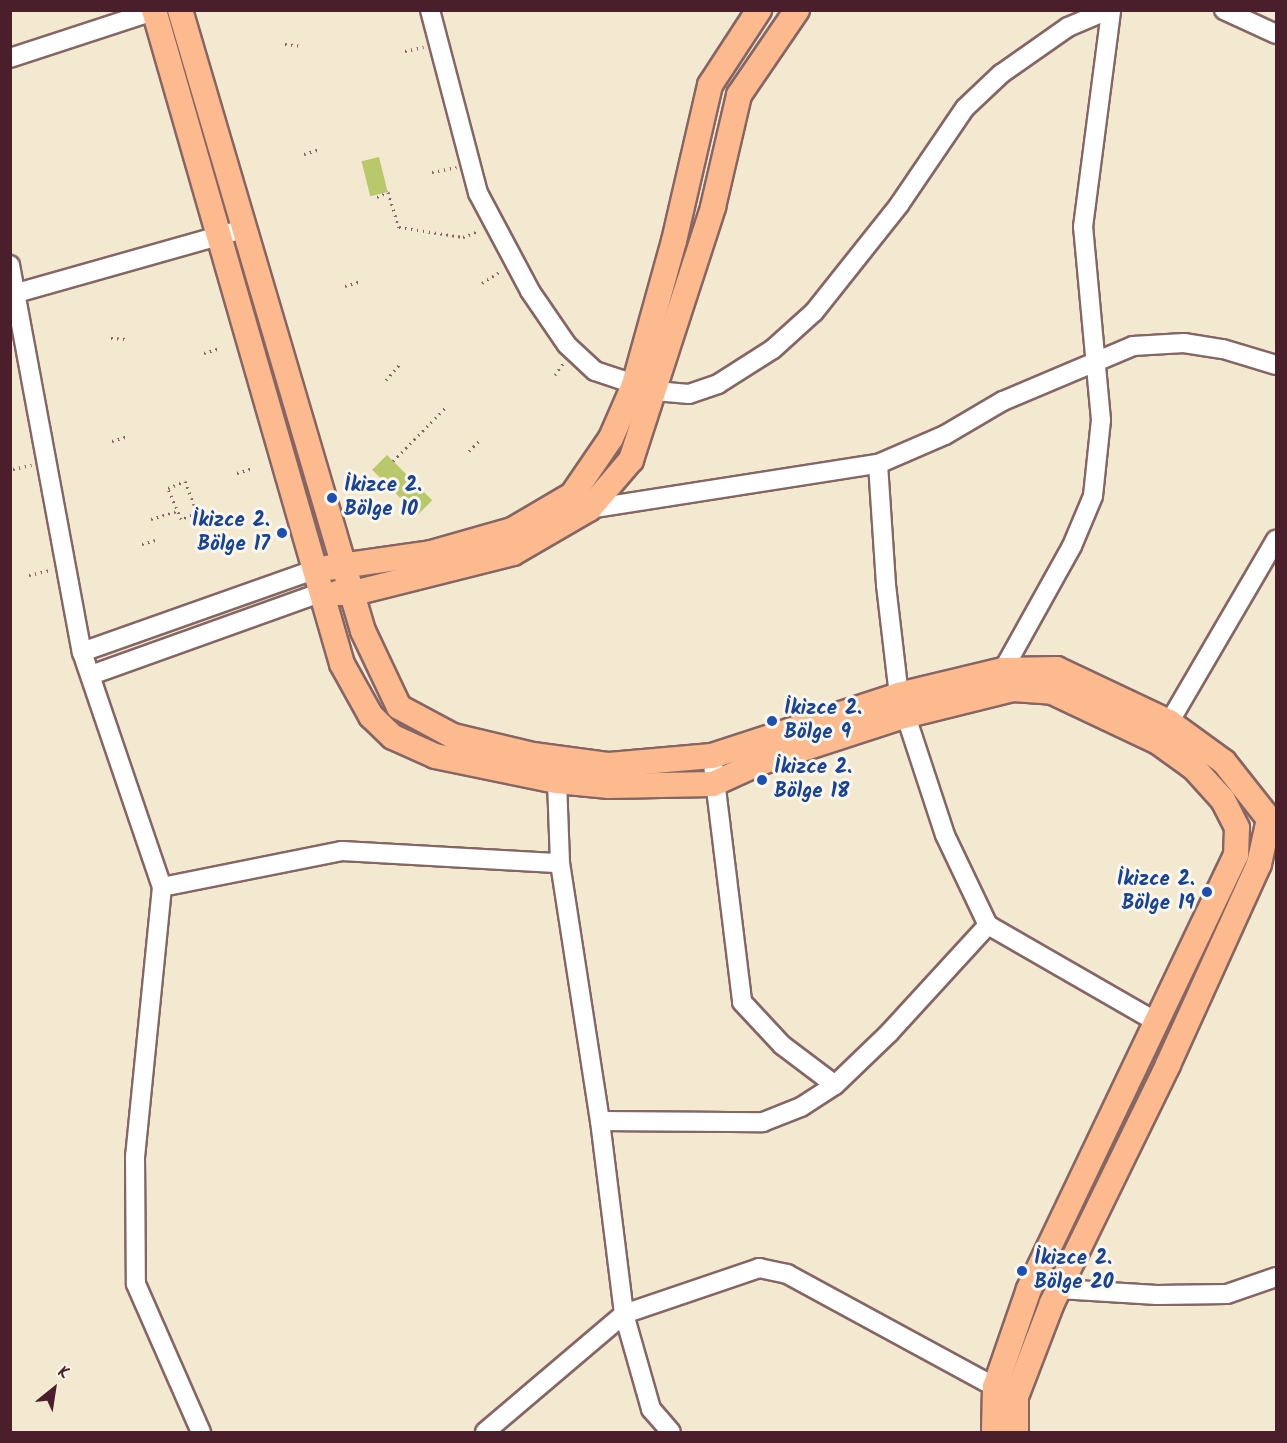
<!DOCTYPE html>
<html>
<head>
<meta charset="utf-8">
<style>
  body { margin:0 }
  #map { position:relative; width:1287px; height:1443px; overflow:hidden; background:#f3e9d1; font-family:Kalam,sans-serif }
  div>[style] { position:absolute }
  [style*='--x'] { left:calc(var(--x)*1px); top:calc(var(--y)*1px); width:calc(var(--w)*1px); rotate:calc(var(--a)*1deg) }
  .green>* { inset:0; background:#b9c86b; transform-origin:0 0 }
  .path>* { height:3px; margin-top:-1.5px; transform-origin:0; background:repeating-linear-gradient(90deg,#856665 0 1.5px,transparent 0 6px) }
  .roads { filter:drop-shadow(2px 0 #856665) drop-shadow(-2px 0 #856665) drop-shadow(0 2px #856665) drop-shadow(0 -2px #856665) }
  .minor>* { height:18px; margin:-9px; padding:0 9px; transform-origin:9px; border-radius:9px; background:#fff }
  .major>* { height:24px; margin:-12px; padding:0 12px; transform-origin:12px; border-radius:12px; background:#fcba8e }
  .dots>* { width:16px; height:16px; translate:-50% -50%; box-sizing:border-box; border:3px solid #fbf7ec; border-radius:50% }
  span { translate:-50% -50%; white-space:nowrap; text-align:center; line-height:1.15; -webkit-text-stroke:6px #fbf7ec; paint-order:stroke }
  .transit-label { font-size:21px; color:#164399; font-weight:700 }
  .left { translate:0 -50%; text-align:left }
  .right { translate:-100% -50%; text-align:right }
  .frame { position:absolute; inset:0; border:12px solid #4a1f2b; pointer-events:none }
  .north { position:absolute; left:24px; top:1359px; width:60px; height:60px; -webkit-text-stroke:4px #fbf7ec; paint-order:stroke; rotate:30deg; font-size:16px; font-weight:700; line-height:24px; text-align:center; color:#4a1f2b }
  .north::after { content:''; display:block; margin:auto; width:21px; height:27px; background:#4a1f2b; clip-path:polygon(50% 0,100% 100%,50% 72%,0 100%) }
</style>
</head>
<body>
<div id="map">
  <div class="green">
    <div style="left:379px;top:157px;width:36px;height:18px;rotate:76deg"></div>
    <div style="left:387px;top:455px;width:64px;height:21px;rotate:45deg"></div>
  </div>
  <div class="path">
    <div style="--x:285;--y:44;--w:17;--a:7"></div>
    <div style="--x:405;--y:51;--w:19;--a:-12"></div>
    <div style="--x:304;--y:154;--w:17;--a:-17"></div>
    <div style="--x:432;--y:172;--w:25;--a:-11"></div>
    <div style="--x:377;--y:197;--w:12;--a:-24"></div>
    <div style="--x:388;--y:192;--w:37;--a:73"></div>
    <div style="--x:399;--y:227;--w:65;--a:8.9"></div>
    <div style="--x:463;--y:237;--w:17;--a:-21"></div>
    <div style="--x:482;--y:283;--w:22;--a:-32"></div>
    <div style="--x:345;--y:286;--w:17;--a:-17"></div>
    <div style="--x:111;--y:338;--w:16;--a:4"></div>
    <div style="--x:204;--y:353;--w:17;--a:-17"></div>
    <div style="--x:555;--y:375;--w:16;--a:-55"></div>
    <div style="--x:386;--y:380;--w:21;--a:-49"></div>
    <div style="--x:112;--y:441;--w:17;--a:-17"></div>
    <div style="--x:469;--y:451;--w:14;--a:-45"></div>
    <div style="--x:393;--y:461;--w:74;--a:-45.5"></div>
    <div style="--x:13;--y:469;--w:19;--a:-12"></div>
    <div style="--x:237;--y:473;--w:17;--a:-17"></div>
    <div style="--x:185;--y:481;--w:34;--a:69"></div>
    <div style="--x:197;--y:513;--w:17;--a:159"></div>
    <div style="--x:181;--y:519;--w:34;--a:-113"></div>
    <div style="--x:168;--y:488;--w:18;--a:-22"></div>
    <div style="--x:151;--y:519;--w:27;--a:-17"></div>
    <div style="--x:142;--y:544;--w:15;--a:-16"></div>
    <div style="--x:29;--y:575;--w:22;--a:-13"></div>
  </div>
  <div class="roads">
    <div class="minor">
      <div style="--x:430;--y:10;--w:189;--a:75.3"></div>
      <div style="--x:478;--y:193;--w:111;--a:62"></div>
      <div style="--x:530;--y:291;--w:65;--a:55.6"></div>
      <div style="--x:567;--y:345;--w:38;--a:43"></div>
      <div style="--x:595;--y:371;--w:63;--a:18.4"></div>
      <div style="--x:655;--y:391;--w:34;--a:5"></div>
      <div style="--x:689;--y:394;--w:31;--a:-19"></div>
      <div style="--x:718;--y:384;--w:65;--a:-32.5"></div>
      <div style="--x:773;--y:349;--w:55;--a:-42.1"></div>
      <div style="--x:814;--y:312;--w:137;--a:-51.5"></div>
      <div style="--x:899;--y:205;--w:117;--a:-55.8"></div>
      <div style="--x:965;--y:108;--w:50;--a:-43.4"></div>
      <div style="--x:1001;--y:74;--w:82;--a:-35"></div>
      <div style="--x:1068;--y:27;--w:43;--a:-23"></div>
      <div style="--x:1224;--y:10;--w:57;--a:24.8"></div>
      <div style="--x:10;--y:58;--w:155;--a:-18.1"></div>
      <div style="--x:10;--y:265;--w:394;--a:79.5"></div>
      <div style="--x:82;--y:652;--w:248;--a:71.2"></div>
      <div style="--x:162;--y:887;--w:270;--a:95.7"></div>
      <div style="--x:135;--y:1156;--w:128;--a:89.6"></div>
      <div style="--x:136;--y:1284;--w:162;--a:66.3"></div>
      <div style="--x:17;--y:293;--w:223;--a:-15.8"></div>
      <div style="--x:878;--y:464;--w:121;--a:86.2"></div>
      <div style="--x:886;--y:585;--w:111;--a:83.3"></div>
      <div style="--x:899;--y:695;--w:147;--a:71.8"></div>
      <div style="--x:945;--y:835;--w:100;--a:64.5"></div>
      <div style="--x:988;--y:925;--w:195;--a:29.9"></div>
      <div style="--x:589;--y:509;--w:292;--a:-8.9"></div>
      <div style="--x:878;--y:464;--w:73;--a:-23.4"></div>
      <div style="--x:945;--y:435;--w:67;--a:-30.4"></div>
      <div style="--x:1003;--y:401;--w:141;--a:-22.9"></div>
      <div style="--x:1133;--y:346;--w:51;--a:-3.4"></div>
      <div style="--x:1184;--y:343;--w:39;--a:9"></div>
      <div style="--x:1223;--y:349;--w:55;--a:16.8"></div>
      <div style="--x:82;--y:652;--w:245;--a:-19.5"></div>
      <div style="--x:1003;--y:670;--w:142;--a:-60.9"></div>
      <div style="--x:1072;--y:546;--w:54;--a:-67.2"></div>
      <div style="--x:1093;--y:496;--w:76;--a:-84"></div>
      <div style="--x:1101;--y:420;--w:194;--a:-95.3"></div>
      <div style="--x:1083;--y:227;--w:219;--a:-82.6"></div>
      <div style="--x:91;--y:675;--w:243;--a:-19.7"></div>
      <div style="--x:1163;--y:733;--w:224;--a:-59.7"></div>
      <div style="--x:712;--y:756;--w:248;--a:83"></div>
      <div style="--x:742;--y:1002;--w:59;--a:47.1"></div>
      <div style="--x:782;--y:1045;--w:66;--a:37"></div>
      <div style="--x:557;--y:781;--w:82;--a:87.9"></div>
      <div style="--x:560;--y:863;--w:261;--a:81.2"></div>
      <div style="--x:600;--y:1121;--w:194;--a:82.9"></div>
      <div style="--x:624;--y:1314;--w:99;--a:74.1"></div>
      <div style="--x:651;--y:1409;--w:30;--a:49"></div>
      <div style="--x:162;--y:887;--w:184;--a:-11.3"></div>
      <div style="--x:342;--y:851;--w:218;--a:3.2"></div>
      <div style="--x:600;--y:1121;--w:163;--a:0.4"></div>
      <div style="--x:763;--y:1122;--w:41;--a:-21.5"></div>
      <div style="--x:801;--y:1107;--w:40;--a:-32.9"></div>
      <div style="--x:835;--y:1085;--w:75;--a:-43.9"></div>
      <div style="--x:889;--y:1033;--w:147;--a:-47.5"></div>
      <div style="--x:1059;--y:1289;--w:98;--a:3.5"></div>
      <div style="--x:1157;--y:1295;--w:70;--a:-0.8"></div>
      <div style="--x:1227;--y:1294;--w:52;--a:-19.1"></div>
      <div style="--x:485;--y:1432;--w:182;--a:-40.3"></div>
      <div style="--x:624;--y:1314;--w:143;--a:-18.8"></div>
      <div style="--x:759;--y:1268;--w:29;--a:12"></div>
      <div style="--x:787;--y:1274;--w:249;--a:28.5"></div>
    </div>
    <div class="major">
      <div style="--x:154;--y:10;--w:680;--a:73.96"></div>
      <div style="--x:342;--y:664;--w:60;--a:60.9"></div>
      <div style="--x:371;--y:716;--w:30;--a:44"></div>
      <div style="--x:393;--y:737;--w:46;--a:24.3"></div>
      <div style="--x:435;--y:756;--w:125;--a:11.6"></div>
      <div style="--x:557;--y:781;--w:52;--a:5.5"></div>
      <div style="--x:609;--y:786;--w:104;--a:-1.1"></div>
      <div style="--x:713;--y:784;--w:51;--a:-24.5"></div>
      <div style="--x:759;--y:763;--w:152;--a:-18"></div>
      <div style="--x:904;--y:716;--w:112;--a:-13.9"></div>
      <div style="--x:1013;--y:689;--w:39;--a:4"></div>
      <div style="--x:1052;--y:692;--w:117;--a:25.3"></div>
      <div style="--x:1158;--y:742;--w:44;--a:35.8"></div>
      <div style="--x:1194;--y:768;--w:43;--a:47.8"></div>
      <div style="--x:1223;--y:800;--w:31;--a:63"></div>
      <div style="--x:1237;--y:828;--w:27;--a:92"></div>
      <div style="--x:1236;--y:855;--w:481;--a:115.5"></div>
      <div style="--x:1029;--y:1289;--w:104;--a:109.1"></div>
      <div style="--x:995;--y:1387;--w:45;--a:91.3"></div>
      <div style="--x:180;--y:10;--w:647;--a:73.58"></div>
      <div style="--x:363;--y:631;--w:84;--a:64.7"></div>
      <div style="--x:399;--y:707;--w:61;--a:28.2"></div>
      <div style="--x:453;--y:736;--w:82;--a:13.4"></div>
      <div style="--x:533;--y:755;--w:77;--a:7.5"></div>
      <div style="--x:609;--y:765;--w:103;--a:-5"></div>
      <div style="--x:712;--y:756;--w:197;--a:-18.1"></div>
      <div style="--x:899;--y:695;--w:107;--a:-13.5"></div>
      <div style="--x:1003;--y:670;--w:54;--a:-1.1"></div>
      <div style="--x:1057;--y:669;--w:124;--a:25.3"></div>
      <div style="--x:1169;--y:722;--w:68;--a:36"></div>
      <div style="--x:1224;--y:762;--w:73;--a:51.7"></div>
      <div style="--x:1269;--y:819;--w:46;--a:102.5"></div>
      <div style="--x:1259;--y:864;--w:221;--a:114.4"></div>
      <div style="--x:1168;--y:1065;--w:265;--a:116"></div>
      <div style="--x:1052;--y:1303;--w:101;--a:111"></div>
      <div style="--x:1016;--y:1397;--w:35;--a:90"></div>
      <div style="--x:327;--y:568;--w:105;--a:-8.2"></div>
      <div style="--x:431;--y:553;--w:84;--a:-15.9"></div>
      <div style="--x:512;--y:530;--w:69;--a:-30.3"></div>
      <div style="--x:572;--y:495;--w:69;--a:-55.6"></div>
      <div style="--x:611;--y:438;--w:58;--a:-66.5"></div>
      <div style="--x:634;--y:385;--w:149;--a:-74.5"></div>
      <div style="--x:674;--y:241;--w:160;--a:-77"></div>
      <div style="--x:710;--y:85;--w:90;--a:-56.8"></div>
      <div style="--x:337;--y:593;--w:17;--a:0"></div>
      <div style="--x:354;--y:593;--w:164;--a:-14.1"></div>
      <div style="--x:513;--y:553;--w:88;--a:-30.1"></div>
      <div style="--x:589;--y:509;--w:65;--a:-49.4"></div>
      <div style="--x:631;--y:460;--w:266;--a:-72"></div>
      <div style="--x:713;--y:207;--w:115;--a:-76.9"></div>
      <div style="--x:739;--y:95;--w:103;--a:-55.7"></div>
    </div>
  </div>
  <div class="dots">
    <div style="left:332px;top:498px;background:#1a4fb4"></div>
    <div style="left:282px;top:533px;background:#1a4fb4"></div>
    <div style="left:772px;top:721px;background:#1a4fb4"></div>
    <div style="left:762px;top:780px;background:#1a4fb4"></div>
    <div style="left:1207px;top:892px;background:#1a4fb4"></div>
    <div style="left:1022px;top:1271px;background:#1a4fb4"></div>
  </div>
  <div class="transit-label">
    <span class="left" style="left:344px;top:498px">İkizce 2.<br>Bölge 10</span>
    <span class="right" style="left:270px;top:533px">İkizce 2.<br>Bölge 17</span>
    <span class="left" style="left:784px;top:721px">İkizce 2.<br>Bölge 9</span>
    <span class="left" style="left:774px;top:780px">İkizce 2.<br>Bölge 18</span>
    <span class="right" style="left:1195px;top:892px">İkizce 2.<br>Bölge 19</span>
    <span class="left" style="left:1034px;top:1271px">İkizce 2.<br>Bölge 20</span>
  </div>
  <div class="frame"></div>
  <div class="north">K</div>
</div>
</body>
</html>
